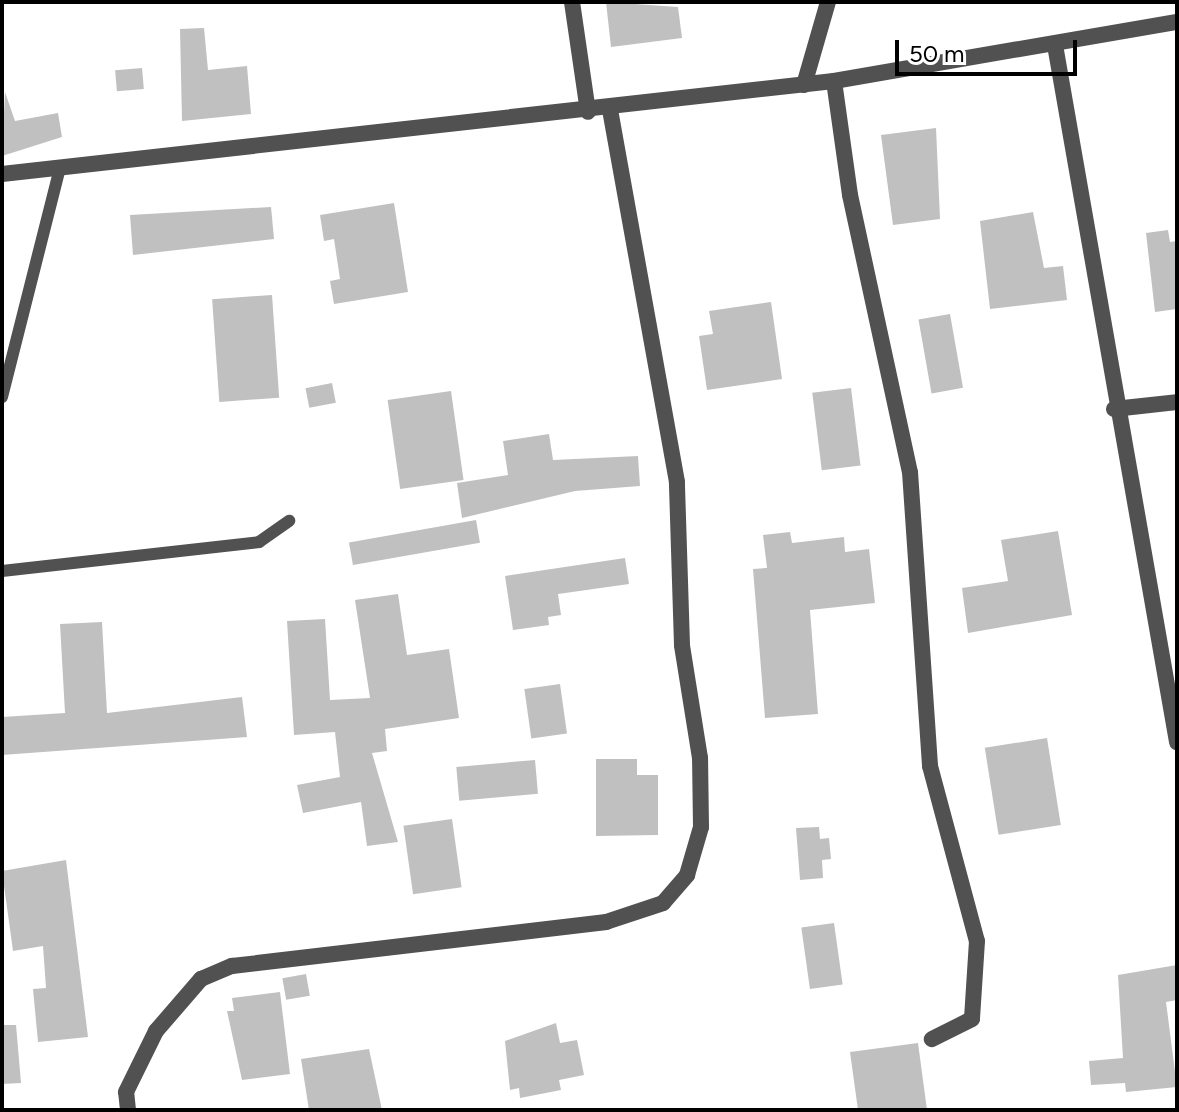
<!DOCTYPE html>
<html>
<head>
<meta charset="utf-8">
<style>
  body { margin:0 }
  #map { position:relative; width:1179px; height:1112px; overflow:hidden; background:#fff; font-family:Figtree,sans-serif }
  div>[style] { position:absolute }
  [style*='--x'] { left:calc(var(--x)*1px); top:calc(var(--y)*1px); width:calc(var(--w)*1px); rotate:calc(var(--a)*1deg) }
  .building>* { inset:0; background:#c0c0c0; transform-origin:0 0 }
  .lane>* { height:12px; margin:-6px; padding:0 6px; transform-origin:6px; border-radius:6px; background:#515151 }
  .street>* { height:16px; margin:-8px; padding:0 8px; transform-origin:8px; border-radius:8px; background:#515151 }
  span { translate:-50% -50%; white-space:nowrap; text-align:center; line-height:1.15; -webkit-text-stroke:8px #fff; paint-order:stroke }
  .frame { position:absolute; inset:0; border:4px solid #000; pointer-events:none }
  .scale { position:absolute; left:895px; top:40px; width:182px; height:36px; box-sizing:border-box; border:4px solid #000; border-top:0; padding-left:10px; font-size:24px; line-height:28px; white-space:nowrap; color:#000; -webkit-text-stroke:6px #fff; paint-order:stroke }
</style>
</head>
<body>
<div id="map">
  <div class="building">
    <div style="clip-path:polygon(606px 2px,678px 7px,682px 38px,611px 47px)"></div>
    <div style="clip-path:polygon(204px 28px,208px 70px,247px 66px,251px 114px,182px 121px,180px 29px)"></div>
    <div style="left:142px;top:68px;width:21px;height:27px;rotate:85deg"></div>
    <div style="clip-path:polygon(5px 92px,15px 121px,58px 113px,62px 137px,2px 156px)"></div>
    <div style="clip-path:polygon(936px 128px,940px 219px,893px 225px,881px 135px)"></div>
    <div style="clip-path:polygon(394px 203px,408px 292px,334px 304px,330px 281px,340px 279px,334px 239px,324px 241px,320px 215px)"></div>
    <div style="clip-path:polygon(271px 207px,274px 239px,133px 255px,130px 215px)"></div>
    <div style="clip-path:polygon(1033px 212px,1044px 268px,1063px 266px,1067px 300px,990px 309px,980px 221px)"></div>
    <div style="clip-path:polygon(1168px 230px,1170px 242px,1177px 241px,1177px 309px,1155px 312px,1146px 233px)"></div>
    <div style="left:272px;top:295px;width:103px;height:60px;rotate:86deg"></div>
    <div style="clip-path:polygon(771px 302px,782px 379px,707px 390px,699px 336px,713px 334px,709px 311px)"></div>
    <div style="left:950px;top:314px;width:75px;height:32px;rotate:80deg"></div>
    <div style="left:332px;top:383px;width:20px;height:27px;rotate:79deg"></div>
    <div style="left:851px;top:388px;width:78px;height:39px;rotate:83deg"></div>
    <div style="left:451px;top:391px;width:90px;height:64px;rotate:82deg"></div>
    <div style="clip-path:polygon(549px 434px,553px 460px,638px 456px,640px 486px,575px 491px,462px 518px,457px 483px,508px 475px,503px 441px)"></div>
    <div style="left:476px;top:520px;width:23px;height:129px;rotate:80deg"></div>
    <div style="clip-path:polygon(1058px 531px,1072px 615px,968px 633px,962px 588px,1008px 581px,1001px 540px)"></div>
    <div style="clip-path:polygon(790px 532px,792px 543px,844px 537px,845px 552px,869px 549px,875px 603px,810px 610px,818px 714px,765px 718px,753px 569px,767px 568px,763px 535px)"></div>
    <div style="clip-path:polygon(625px 558px,629px 584px,558px 594px,561px 615px,548px 617px,549px 625px,513px 630px,505px 576px)"></div>
    <div style="clip-path:polygon(398px 594px,407px 655px,449px 649px,459px 718px,385px 729px,387px 751px,372px 753px,398px 842px,367px 846px,361px 802px,303px 813px,297px 785px,340px 777px,335px 732px,294px 735px,287px 621px,325px 619px,330px 700px,370px 698px,355px 600px)"></div>
    <div style="clip-path:polygon(102px 622px,107px 713px,242px 697px,247px 737px,2px 755px,2px 717px,65px 713px,60px 624px)"></div>
    <div style="left:560px;top:684px;width:50px;height:36px;rotate:82deg"></div>
    <div style="left:1047px;top:738px;width:88px;height:63px;rotate:81deg"></div>
    <div style="clip-path:polygon(596px 759px,637px 759px,637px 775px,658px 775px,658px 835px,596px 836px)"></div>
    <div style="left:535px;top:760px;width:34px;height:79px;rotate:85deg"></div>
    <div style="left:452px;top:819px;width:69px;height:49px;rotate:82deg"></div>
    <div style="clip-path:polygon(819px 827px,820px 839px,829px 838px,831px 859px,822px 860px,823px 878px,800px 880px,796px 828px)"></div>
    <div style="clip-path:polygon(66px 860px,88px 1037px,38px 1042px,33px 989px,46px 988px,43px 946px,13px 951px,2px 871px)"></div>
    <div style="left:834px;top:923px;width:62px;height:33px;rotate:82deg"></div>
    <div style="clip-path:polygon(1177px 965px,1177px 1000px,1166px 1002px,1177px 1087px,1126px 1092px,1125px 1083px,1091px 1085px,1089px 1061px,1123px 1058px,1118px 975px)"></div>
    <div style="left:306px;top:974px;width:22px;height:24px;rotate:80deg"></div>
    <div style="clip-path:polygon(280px 992px,290px 1074px,242px 1080px,227px 1011px,234px 1011px,232px 998px)"></div>
    <div style="clip-path:polygon(556px 1023px,560px 1043px,577px 1040px,584px 1075px,559px 1080px,561px 1090px,520px 1098px,519px 1088px,510px 1090px,505px 1041px)"></div>
    <div style="clip-path:polygon(2px 1025px,16px 1025px,21px 1083px,2px 1084px)"></div>
    <div style="clip-path:polygon(918px 1043px,927px 1110px,858px 1110px,850px 1052px)"></div>
    <div style="clip-path:polygon(369px 1049px,382px 1110px,309px 1110px,301px 1059px)"></div>
  </div>
  <div class="lane">
    <div style="--x:2;--y:397;--w:233;--a:-75.8"></div>
    <div style="--x:2;--y:571;--w:259;--a:-6.4"></div>
    <div style="--x:259;--y:542;--w:37;--a:-35"></div>
  </div>
  <div class="street">
    <div style="--x:572;--y:2;--w:111;--a:81.7"></div>
    <div style="--x:1055;--y:45;--w:708;--a:80.07"></div>
    <div style="--x:834;--y:81;--w:115;--a:82"></div>
    <div style="--x:850;--y:195;--w:283;--a:77.8"></div>
    <div style="--x:910;--y:472;--w:295;--a:86.1"></div>
    <div style="--x:930;--y:766;--w:181;--a:75"></div>
    <div style="--x:977;--y:941;--w:78;--a:93.7"></div>
    <div style="--x:972;--y:1019;--w:45;--a:153.4"></div>
    <div style="--x:804;--y:85;--w:86;--a:-73.9"></div>
    <div style="--x:2;--y:174;--w:837;--a:-6.38"></div>
    <div style="--x:834;--y:81;--w:348;--a:-9.8"></div>
    <div style="--x:1114;--y:409;--w:63;--a:-6.3"></div>
    <div style="--x:128;--y:1110;--w:18;--a:-96"></div>
    <div style="--x:126;--y:1092;--w:68;--a:-63.8"></div>
    <div style="--x:156;--y:1031;--w:69;--a:-49.1"></div>
    <div style="--x:201;--y:979;--w:34;--a:-23"></div>
    <div style="--x:232;--y:966;--w:377;--a:-6.7"></div>
    <div style="--x:606;--y:922;--w:60;--a:-18.4"></div>
    <div style="--x:663;--y:903;--w:37;--a:-49"></div>
    <div style="--x:687;--y:875;--w:50;--a:-73.7"></div>
    <div style="--x:701;--y:827;--w:69;--a:-90.8"></div>
    <div style="--x:700;--y:758;--w:114;--a:-99.1"></div>
    <div style="--x:682;--y:645;--w:163;--a:-91.8"></div>
    <div style="--x:677;--y:482;--w:379;--a:-100.2"></div>
  </div>
  <div class="frame"></div>
  <div class="scale">50 m</div>
</div>
</body>
</html>
